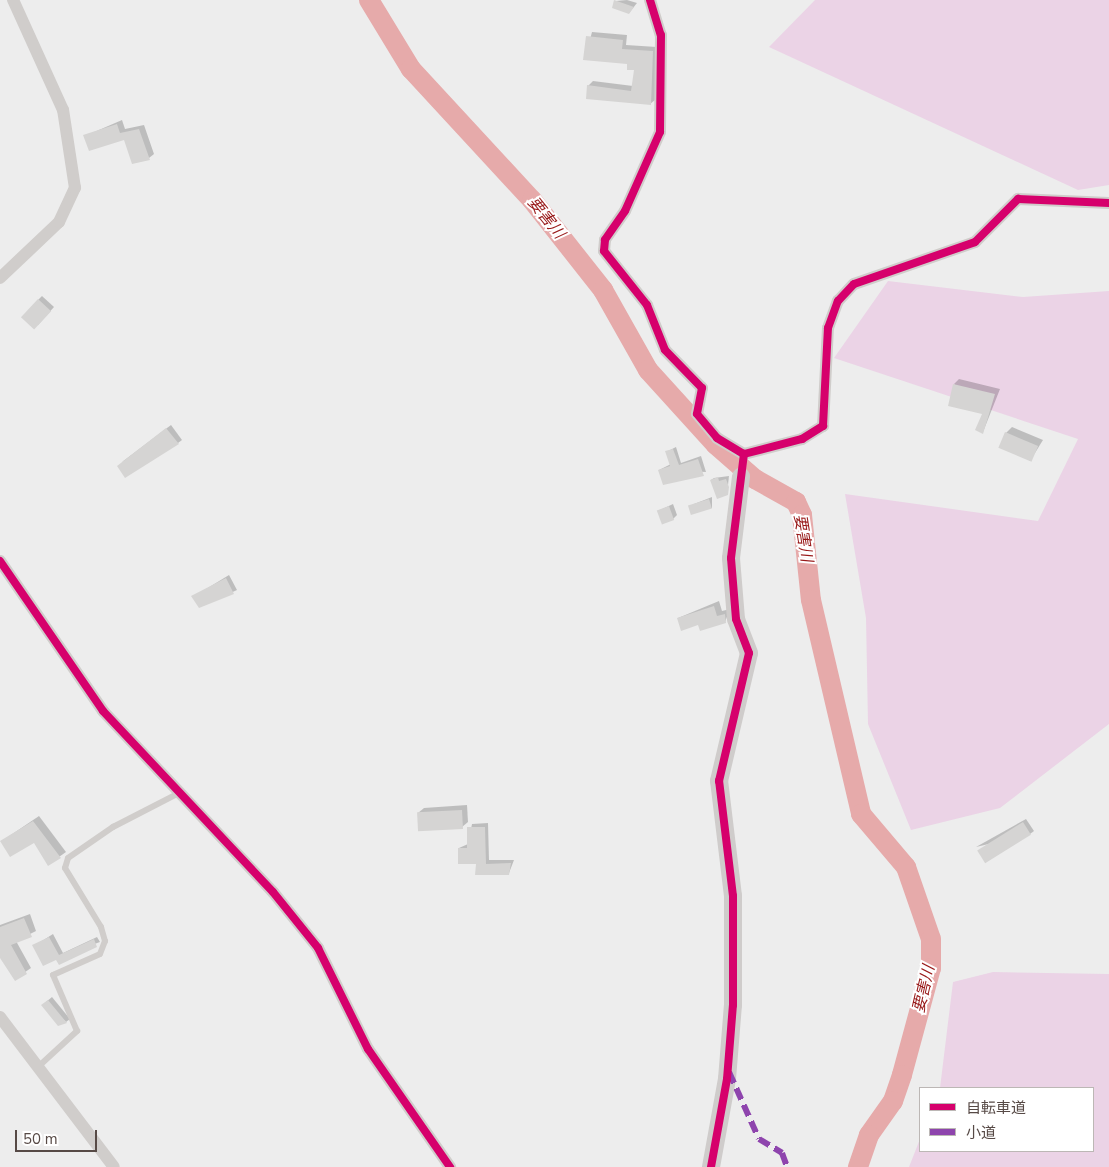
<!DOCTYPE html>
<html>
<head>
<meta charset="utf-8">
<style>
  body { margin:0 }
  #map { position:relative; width:1109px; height:1167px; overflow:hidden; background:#ededed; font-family:"Nunito Sans","Noto Sans JP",sans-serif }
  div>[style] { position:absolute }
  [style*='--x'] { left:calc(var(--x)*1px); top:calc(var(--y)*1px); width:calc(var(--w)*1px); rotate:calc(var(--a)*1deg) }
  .green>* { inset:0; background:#ebd3e6 }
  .shadow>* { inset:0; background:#0003 }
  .river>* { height:20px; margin:-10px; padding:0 10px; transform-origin:10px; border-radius:10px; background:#e6aaaa }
  .building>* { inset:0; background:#d5d4d3; transform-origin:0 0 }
  .lane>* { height:6px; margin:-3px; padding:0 3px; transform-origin:3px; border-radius:3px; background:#d0cdcb }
  .street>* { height:12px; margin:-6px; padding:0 6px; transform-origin:6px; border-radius:6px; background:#d0cdcb }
  .secondary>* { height:18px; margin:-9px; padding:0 9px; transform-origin:9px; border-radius:9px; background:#cfcccb }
  .quiet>* { height:6px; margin-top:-3px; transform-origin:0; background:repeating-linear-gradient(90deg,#8e44ad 0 12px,transparent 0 18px) }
  .cycleway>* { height:8px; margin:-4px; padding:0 4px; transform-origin:4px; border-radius:4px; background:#d6006c }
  span { translate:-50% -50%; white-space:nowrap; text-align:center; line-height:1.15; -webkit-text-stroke:4px #fff; paint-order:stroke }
  .water-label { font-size:16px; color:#981818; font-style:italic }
  .legend { position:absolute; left:919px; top:1087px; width:175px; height:65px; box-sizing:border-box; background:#fff; border:1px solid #bcb7b5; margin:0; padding:6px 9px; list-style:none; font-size:15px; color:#574a46 }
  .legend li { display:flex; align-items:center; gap:10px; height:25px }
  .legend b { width:25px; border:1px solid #bcb7b5 }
  .scale { position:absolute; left:15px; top:1130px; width:82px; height:22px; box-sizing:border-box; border:2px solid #574a46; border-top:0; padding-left:6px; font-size:15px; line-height:18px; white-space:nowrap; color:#574a46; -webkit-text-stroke:4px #fff; paint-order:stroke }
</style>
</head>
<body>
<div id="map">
  <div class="green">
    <div style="clip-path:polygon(815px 0,1109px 0,1109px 185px,1078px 190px,769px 47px)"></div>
    <div style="clip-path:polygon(888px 281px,1023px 297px,1109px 291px,1109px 724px,1000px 808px,911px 830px,868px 724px,866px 618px,845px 494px,1038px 521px,1078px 439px,834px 358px)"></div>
    <div style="clip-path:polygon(993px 972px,1109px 974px,1109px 1167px,909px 1167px,920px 1139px,920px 1151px,1093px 1151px,1093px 1088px,940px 1088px,953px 982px)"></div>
  </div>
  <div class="shadow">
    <div style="clip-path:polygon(627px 0,637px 3px,629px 13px,616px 1px)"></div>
    <div style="clip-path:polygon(592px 32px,627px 35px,626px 45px,657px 47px,655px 100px,650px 104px,588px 86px,593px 81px,633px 86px,635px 69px,628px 63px,585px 58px)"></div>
    <div style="clip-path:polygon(122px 120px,125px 129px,144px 125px,154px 154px,149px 158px,124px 139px,85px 136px)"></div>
    <div style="clip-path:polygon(42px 296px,54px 307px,38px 325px,38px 300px)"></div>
    <div style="clip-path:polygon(959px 379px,1000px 389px,983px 432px,984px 413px,954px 384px)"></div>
    <div style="clip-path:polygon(171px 425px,182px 440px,178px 443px,122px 462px)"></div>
    <div style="clip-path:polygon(1012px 427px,1043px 440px,1030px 461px,1006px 433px)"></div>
    <div style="clip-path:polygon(676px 447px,681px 463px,701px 456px,706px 472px,659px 470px,671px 464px,666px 452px)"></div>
    <div style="clip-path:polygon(729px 476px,727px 494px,711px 480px,714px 478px)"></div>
    <div style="clip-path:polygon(712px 497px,712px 508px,690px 507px,694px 504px)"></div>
    <div style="clip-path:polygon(673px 504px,677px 515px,673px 519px,658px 511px)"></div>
    <div style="clip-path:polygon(229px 575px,237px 590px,200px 607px,193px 597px)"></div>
    <div style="clip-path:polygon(719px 601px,722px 611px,730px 609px,725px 622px,678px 618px)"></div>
    <div style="clip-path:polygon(467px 805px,468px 822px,462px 827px,418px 813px,424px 808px)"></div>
    <div style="clip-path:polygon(39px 816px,66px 852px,49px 864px,34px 841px,2px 841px)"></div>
    <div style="clip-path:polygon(1026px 819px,1034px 831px,1030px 834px,976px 847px)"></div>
    <div style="clip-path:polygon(488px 823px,489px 860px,514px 860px,509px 873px,478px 863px,459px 848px,468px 844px,472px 824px)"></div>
    <div style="clip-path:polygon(30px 914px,36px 931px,16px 941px,31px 968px,15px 979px,0 955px,0 925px)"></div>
    <div style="clip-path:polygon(53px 934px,63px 953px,97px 937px,100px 942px,56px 958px,34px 946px)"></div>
    <div style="clip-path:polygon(52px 997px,70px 1019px,66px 1022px,46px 1002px)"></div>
  </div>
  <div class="river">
    <div style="--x:369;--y:0;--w:81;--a:58.7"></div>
    <div style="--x:411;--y:69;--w:178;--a:47.3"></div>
    <div style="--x:532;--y:200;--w:115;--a:51.7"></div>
    <div style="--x:603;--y:290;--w:92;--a:60.6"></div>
    <div style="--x:648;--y:370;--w:101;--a:47.8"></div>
    <div style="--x:716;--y:445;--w:52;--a:41.1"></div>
    <div style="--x:755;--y:479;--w:47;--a:29.3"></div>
    <div style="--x:796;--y:502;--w:14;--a:65"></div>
    <div style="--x:802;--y:515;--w:85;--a:84"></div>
    <div style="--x:811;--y:600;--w:220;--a:76.8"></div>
    <div style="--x:861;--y:814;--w:70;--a:49.7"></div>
    <div style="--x:906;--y:867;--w:76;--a:70.9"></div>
    <div style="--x:931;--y:939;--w:29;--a:90"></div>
    <div style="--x:931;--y:968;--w:111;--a:105.2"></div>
    <div style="--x:902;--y:1075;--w:28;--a:109"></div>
    <div style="--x:893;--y:1101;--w:42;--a:125.2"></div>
    <div style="--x:869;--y:1135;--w:34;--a:109"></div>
  </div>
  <div class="building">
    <div style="clip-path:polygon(614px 0,634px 7px,629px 14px,612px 8px)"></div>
    <div style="clip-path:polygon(586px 36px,623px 40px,622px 49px,653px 51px,651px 105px,586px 99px,587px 85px,631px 91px,634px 70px,627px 70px,627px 64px,583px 60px)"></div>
    <div style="clip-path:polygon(117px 124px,120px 133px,139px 129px,150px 160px,132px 164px,124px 140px,89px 151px,83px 135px)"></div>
    <div style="left:38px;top:299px;width:18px;height:25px;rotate:43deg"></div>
    <div style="clip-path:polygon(953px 384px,995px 394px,983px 434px,975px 430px,982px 414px,948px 406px)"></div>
    <div style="clip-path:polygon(166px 428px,179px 444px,125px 478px,117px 466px)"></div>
    <div style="left:1005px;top:432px;width:36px;height:17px;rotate:23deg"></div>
    <div style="clip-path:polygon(673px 449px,679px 465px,698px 459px,704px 476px,663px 485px,658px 470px,670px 466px,665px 451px)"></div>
    <div style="clip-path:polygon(718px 477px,719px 481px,726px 479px,729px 487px,728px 495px,717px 499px,710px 480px)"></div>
    <div style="left:709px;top:499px;width:10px;height:22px;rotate:73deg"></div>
    <div style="left:669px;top:506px;width:15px;height:13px;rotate:70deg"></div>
    <div style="clip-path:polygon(226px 578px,234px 594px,199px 608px,191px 596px)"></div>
    <div style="clip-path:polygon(714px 606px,717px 616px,725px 614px,726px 623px,700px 631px,698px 625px,681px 631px,677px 618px)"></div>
    <div style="left:462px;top:810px;width:19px;height:45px;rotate:87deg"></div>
    <div style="clip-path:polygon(33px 821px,61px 858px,48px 866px,34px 843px,10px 857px,0 841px)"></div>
    <div style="left:1023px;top:822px;width:15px;height:54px;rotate:58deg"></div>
    <div style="clip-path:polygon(467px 827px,485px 827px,486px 864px,511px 863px,509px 875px,475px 875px,476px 864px,458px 864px,458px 848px,467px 848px)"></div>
    <div style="clip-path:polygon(24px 918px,32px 937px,11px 945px,27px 974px,15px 981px,0 958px,0 927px)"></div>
    <div style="clip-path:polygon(49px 937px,59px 955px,94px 939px,97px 947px,59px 965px,56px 960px,43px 966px,32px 945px)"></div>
    <div style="clip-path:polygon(48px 1000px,67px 1023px,58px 1026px,41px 1005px)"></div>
  </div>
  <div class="lane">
    <div style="--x:39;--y:1066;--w:52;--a:-42.6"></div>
    <div style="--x:77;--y:1031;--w:61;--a:-113.2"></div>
    <div style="--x:53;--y:975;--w:51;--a:-24.1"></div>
    <div style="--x:100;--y:954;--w:14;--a:-69"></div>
    <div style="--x:105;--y:941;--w:15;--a:-106"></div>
    <div style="--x:101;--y:927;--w:69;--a:-121.4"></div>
    <div style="--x:65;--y:868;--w:10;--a:-73"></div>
    <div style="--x:68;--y:858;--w:55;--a:-34.6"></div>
    <div style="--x:113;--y:827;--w:74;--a:-27.3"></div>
  </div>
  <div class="street">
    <div style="--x:650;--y:0;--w:37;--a:73"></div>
    <div style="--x:661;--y:35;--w:97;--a:90.6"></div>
    <div style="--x:660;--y:132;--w:86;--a:113.9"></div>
    <div style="--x:625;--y:211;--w:35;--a:125"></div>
    <div style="--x:605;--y:240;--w:11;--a:95"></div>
    <div style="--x:604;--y:251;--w:69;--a:51.5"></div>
    <div style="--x:647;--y:305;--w:48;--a:68.2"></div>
    <div style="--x:665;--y:350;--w:53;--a:45.8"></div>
    <div style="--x:702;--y:388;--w:26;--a:101"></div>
    <div style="--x:697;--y:414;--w:31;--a:50"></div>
    <div style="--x:717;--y:438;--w:31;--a:31"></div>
    <div style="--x:744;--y:454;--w:60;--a:-14.5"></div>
    <div style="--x:802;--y:439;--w:25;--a:-32"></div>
    <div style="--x:823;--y:426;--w:98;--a:-87.1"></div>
    <div style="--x:828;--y:328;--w:29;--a:-70"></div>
    <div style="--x:838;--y:301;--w:23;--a:-47"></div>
    <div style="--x:854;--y:284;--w:128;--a:-19.1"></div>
    <div style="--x:975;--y:242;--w:61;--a:-45"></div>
    <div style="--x:1018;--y:199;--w:91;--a:2.5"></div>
    <div style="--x:0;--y:278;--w:81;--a:-43.5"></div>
    <div style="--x:59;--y:222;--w:38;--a:-65"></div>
    <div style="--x:75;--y:188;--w:79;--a:-98.7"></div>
    <div style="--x:63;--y:110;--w:121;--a:-114.4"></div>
    <div style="--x:0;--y:561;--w:182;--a:55.5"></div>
    <div style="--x:103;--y:711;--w:248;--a:46.8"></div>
    <div style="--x:273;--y:892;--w:72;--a:51.2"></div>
    <div style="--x:318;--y:948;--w:113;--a:63.7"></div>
    <div style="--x:368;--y:1049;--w:144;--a:55.2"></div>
    <div style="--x:0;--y:1017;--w:188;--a:52.8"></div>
  </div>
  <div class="secondary">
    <div style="--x:711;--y:1167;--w:89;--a:-79.7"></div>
    <div style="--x:727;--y:1079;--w:74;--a:-85.4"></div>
    <div style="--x:733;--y:1005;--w:109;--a:-90"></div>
    <div style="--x:733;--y:896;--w:116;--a:-96.9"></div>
    <div style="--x:719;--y:781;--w:131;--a:-76.8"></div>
    <div style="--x:749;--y:653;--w:36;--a:-111"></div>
    <div style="--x:736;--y:619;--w:61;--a:-94.7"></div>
    <div style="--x:731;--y:558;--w:82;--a:-83"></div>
  </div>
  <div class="quiet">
    <div style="--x:729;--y:1072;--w:73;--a:65.9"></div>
    <div style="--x:759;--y:1139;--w:27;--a:31"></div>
    <div style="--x:782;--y:1153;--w:15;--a:70"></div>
  </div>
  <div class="cycleway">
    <div style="--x:650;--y:0;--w:37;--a:73"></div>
    <div style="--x:661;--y:35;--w:97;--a:90.6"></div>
    <div style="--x:660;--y:132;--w:86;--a:113.9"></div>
    <div style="--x:625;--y:211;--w:35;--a:125"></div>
    <div style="--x:605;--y:240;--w:11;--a:95"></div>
    <div style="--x:604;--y:251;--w:69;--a:51.5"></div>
    <div style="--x:647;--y:305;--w:48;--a:68.2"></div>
    <div style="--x:665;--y:350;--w:53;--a:45.8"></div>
    <div style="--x:702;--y:388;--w:26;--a:101"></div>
    <div style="--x:697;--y:414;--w:31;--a:50"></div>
    <div style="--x:717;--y:438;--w:31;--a:31"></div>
    <div style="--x:744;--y:454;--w:60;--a:-14.5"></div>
    <div style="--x:802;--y:439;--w:25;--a:-32"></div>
    <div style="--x:823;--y:426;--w:98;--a:-87.1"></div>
    <div style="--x:828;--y:328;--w:29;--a:-70"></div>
    <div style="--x:838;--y:301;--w:23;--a:-47"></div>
    <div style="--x:854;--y:284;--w:128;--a:-19.1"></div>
    <div style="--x:975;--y:242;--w:61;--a:-45"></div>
    <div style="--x:1018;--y:199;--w:91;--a:2.5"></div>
    <div style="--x:0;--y:561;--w:182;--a:55.5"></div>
    <div style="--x:103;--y:711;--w:248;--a:46.8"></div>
    <div style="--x:273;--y:892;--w:72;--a:51.2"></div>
    <div style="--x:318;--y:948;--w:113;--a:63.7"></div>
    <div style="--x:368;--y:1049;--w:144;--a:55.2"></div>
    <div style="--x:711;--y:1167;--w:89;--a:-79.7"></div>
    <div style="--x:727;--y:1079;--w:74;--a:-85.4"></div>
    <div style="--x:733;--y:1005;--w:109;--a:-90"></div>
    <div style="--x:733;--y:896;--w:116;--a:-96.9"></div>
    <div style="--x:719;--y:781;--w:131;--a:-76.8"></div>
    <div style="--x:749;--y:653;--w:36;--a:-111"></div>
    <div style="--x:736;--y:619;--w:61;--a:-94.7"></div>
    <div style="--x:731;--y:558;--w:105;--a:-82.9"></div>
  </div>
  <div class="water-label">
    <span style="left:546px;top:218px;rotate:51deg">要害川</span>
    <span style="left:803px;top:538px;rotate:81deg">要害川</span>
    <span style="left:924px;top:989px;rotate:-77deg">要害川</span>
  </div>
  <ul class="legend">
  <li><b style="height:6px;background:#d6006c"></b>自転車道</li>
  <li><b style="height:6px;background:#8e44ad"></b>小道</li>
  </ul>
  <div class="scale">50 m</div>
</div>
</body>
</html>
